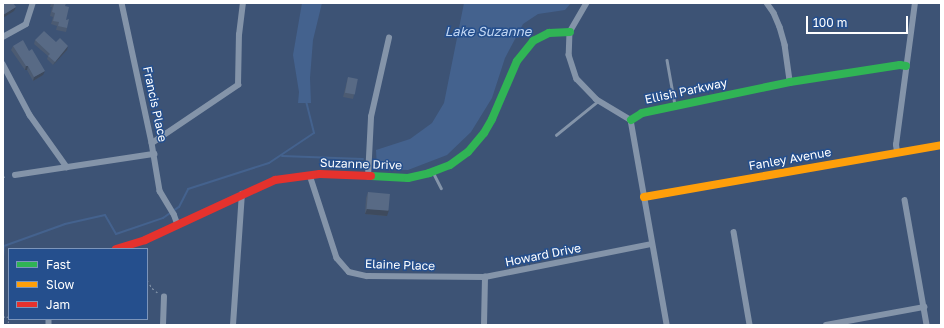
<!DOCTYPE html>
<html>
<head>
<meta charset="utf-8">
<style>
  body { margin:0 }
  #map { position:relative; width:944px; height:328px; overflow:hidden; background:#3d5375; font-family:"Golos Text",sans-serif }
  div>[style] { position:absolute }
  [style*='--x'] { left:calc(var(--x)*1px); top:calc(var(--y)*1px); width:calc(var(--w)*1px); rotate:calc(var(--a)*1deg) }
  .water>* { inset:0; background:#44628e }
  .stream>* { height:2px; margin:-1px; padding:0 1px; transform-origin:1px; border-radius:1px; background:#44628e }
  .path>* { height:1px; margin-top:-0.5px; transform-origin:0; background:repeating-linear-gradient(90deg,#8494a9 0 2px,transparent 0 5px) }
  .lane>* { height:2.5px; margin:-1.25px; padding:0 1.25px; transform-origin:1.25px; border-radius:1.25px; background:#8494a9 }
  .street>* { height:5.5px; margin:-2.75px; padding:0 2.75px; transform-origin:2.75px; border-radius:2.75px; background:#8494a9 }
  .fast>* { height:8px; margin:-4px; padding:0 4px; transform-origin:4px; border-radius:4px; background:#30b455 }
  .slow>* { height:8px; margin:-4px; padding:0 4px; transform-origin:4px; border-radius:4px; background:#ff9f0a }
  .jam>* { height:8px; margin:-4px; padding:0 4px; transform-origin:4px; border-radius:4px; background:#e5322d }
  .wall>* { inset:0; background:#4c5b72 }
  .shaded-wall>* { inset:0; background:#3e4a5d }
  .building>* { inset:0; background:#586a85; transform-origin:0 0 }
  span { translate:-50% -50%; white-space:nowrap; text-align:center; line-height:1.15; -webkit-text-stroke:3px #254f8d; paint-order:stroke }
  .street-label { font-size:12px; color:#fff }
  .water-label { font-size:13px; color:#c0d5f2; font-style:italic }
  .frame { position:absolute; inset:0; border:4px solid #fff; pointer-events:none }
  .legend { position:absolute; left:8px; top:248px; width:140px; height:72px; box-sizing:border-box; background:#254f8d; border:1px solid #7c95bb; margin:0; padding:5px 7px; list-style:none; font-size:12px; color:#fff }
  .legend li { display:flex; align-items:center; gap:8px; height:20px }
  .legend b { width:20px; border:1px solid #7c95bb }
  .scale { position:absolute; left:806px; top:16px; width:102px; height:18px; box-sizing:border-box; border:2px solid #fff; border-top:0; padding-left:5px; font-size:12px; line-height:14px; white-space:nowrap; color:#fff; -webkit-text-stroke:3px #254f8d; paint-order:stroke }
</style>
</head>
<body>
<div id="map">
  <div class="water">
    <div style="clip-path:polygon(302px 3px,322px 3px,313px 40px,310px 78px,311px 103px,298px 103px,299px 92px,293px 55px)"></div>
    <div style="clip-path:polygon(464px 3px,571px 3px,565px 10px,538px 14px,523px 24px,505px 58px,492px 98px,471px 132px,447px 155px,408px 170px,377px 169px,376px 150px,410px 139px,432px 123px,444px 103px)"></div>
  </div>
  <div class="stream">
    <div style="--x:282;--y:156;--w:81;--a:2.1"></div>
    <div style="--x:3;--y:257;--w:11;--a:-85"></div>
    <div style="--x:4;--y:246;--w:65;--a:-19.8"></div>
    <div style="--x:65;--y:224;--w:41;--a:-12.7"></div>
    <div style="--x:105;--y:215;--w:22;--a:60"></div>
    <div style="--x:116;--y:234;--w:50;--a:-18.8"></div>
    <div style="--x:163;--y:218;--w:19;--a:-35"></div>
    <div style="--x:179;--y:207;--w:20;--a:-63"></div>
    <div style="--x:188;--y:189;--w:85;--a:-17.8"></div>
    <div style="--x:269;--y:163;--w:54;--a:-33.7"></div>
    <div style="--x:314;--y:133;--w:33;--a:-104"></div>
  </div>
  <div class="path">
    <div style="--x:3;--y:177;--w:5;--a:-11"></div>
    <div style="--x:147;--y:280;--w:9;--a:58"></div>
    <div style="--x:152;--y:288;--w:8;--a:40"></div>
    <div style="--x:3;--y:317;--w:4;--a:-14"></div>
    <div style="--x:7;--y:316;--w:9;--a:77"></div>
  </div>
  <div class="lane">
    <div style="--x:667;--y:60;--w:46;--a:79.9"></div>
    <div style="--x:556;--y:135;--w:54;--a:-39"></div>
    <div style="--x:433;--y:172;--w:18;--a:63"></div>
  </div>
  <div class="street">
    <div style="--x:122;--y:3;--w:143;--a:77.9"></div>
    <div style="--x:152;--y:143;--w:49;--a:80.5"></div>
    <div style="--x:160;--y:191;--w:27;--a:59"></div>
    <div style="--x:174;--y:214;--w:12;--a:70"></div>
    <div style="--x:587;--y:3;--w:34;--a:120"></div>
    <div style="--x:570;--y:32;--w:23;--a:92"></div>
    <div style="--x:569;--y:55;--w:25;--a:72"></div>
    <div style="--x:577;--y:79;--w:28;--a:46"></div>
    <div style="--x:596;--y:99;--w:41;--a:31"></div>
    <div style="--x:631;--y:120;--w:208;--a:80"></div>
    <div style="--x:767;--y:3;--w:12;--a:55"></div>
    <div style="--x:774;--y:13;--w:15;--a:67"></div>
    <div style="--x:780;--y:27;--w:19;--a:74"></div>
    <div style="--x:785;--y:45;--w:37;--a:82"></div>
    <div style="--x:3;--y:37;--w:26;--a:-29"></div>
    <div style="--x:26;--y:24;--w:22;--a:-72"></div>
    <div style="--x:3;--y:64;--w:58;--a:62.1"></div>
    <div style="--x:30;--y:115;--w:64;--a:54.6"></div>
    <div style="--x:152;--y:143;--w:104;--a:-34"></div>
    <div style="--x:238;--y:85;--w:50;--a:-88.9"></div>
    <div style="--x:239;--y:35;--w:32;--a:-83"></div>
    <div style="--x:897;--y:152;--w:7;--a:-98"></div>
    <div style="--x:896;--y:145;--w:143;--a:-82.4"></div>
    <div style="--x:15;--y:175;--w:141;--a:-8.6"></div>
    <div style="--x:310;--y:175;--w:87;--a:72"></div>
    <div style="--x:337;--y:258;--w:18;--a:49"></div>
    <div style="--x:349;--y:272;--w:18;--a:13"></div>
    <div style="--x:367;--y:276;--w:118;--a:0.5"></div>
    <div style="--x:368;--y:177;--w:60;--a:-87.1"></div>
    <div style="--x:371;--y:117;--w:81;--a:-77.2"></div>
    <div style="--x:905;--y:200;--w:127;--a:80"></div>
    <div style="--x:734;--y:232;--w:94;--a:80.2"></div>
    <div style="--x:49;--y:319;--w:6;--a:90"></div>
    <div style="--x:163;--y:325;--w:28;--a:-88"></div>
    <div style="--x:233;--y:325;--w:131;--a:-86.1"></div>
    <div style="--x:484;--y:325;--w:48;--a:-88.8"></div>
    <div style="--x:485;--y:277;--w:170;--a:-11.2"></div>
    <div style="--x:826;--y:325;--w:100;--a:-10.4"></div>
  </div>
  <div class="fast">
    <div style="--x:631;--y:120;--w:13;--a:-32"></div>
    <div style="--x:642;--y:113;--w:151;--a:-11.8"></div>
    <div style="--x:790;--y:82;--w:111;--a:-8.8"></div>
    <div style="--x:900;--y:65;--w:6;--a:9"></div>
    <div style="--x:371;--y:176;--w:37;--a:3"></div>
    <div style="--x:408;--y:178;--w:22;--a:-13"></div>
    <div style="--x:429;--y:173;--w:22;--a:-21"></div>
    <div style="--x:450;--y:165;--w:22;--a:-36"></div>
    <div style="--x:468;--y:152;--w:25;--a:-50"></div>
    <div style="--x:484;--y:133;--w:16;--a:-60"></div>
    <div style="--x:492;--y:119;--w:63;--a:-66.7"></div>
    <div style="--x:517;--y:61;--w:26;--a:-51"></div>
    <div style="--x:533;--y:41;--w:18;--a:-27"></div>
    <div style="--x:549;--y:33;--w:21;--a:-3"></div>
  </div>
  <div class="slow">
    <div style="--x:644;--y:197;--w:302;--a:-9.9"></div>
  </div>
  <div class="jam">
    <div style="--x:116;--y:249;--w:30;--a:-17"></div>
    <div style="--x:145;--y:240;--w:143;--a:-24.8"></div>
    <div style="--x:275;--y:180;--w:45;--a:-7.6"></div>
    <div style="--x:320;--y:174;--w:51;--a:2.2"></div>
  </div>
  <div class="wall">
    <div style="clip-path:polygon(51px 3px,66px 3px,65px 6px,67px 28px,66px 32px,56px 30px,57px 26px,51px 24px,53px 17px,50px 16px,52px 7px,50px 7px)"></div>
    <div style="clip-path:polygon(35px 40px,56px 42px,67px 50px,53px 65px,47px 59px,48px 56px,34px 44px)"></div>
    <div style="clip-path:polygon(13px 46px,29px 51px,43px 75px,33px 81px,27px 70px,25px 70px,11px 50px)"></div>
    <div style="clip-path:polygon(348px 77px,354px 95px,353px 99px,343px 97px)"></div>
    <div style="clip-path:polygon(368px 192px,387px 216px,365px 214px,366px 198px)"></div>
  </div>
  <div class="shaded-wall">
    <div style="clip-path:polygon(16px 7px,14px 11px,3px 18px,3px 15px)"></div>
    <div style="clip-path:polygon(68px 46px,67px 50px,53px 65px,55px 62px)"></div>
    <div style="clip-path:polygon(26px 66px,28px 66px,27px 70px,25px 70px)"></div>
    <div style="clip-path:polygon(45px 71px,43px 75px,33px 81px,34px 77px)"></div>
    <div style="clip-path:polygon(367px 209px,389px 210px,387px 216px,365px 214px)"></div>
  </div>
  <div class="building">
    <div style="clip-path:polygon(3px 3px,13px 3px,16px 7px,3px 15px)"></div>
    <div style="clip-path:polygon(51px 3px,66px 3px,65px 6px,69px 7px,66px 20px,69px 19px,67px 28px,58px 26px,59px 22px,53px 21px,55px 13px,52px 12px,54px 4px)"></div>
    <div style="clip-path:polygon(44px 31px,56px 42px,60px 38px,68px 46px,55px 62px,48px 56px,50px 54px,35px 40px)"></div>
    <div style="clip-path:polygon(23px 40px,29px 51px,32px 49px,45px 71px,34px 77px,28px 66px,26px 66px,13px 46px)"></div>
    <div style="left:348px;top:77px;width:10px;height:16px;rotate:11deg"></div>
    <div style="left:368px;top:192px;width:22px;height:17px;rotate:5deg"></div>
  </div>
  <div class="street-label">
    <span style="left:686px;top:91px;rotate:-12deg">Ellish Parkway</span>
    <span style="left:155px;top:104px;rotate:78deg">Francis Place</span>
    <span style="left:790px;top:159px;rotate:-10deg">Fanley Avenue</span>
    <span style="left:361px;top:164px;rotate:2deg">Suzanne Drive</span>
    <span style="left:543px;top:255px;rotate:-11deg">Howard Drive</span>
    <span style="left:400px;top:265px;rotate:2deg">Elaine Place</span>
  </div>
  <div class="water-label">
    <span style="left:488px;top:31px">Lake Suzanne</span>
  </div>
  <div class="frame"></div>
  <ul class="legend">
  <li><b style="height:5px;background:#30b455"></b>Fast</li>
  <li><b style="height:5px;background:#ff9f0a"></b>Slow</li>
  <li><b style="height:5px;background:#e5322d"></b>Jam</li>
  </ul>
  <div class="scale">100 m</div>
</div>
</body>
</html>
